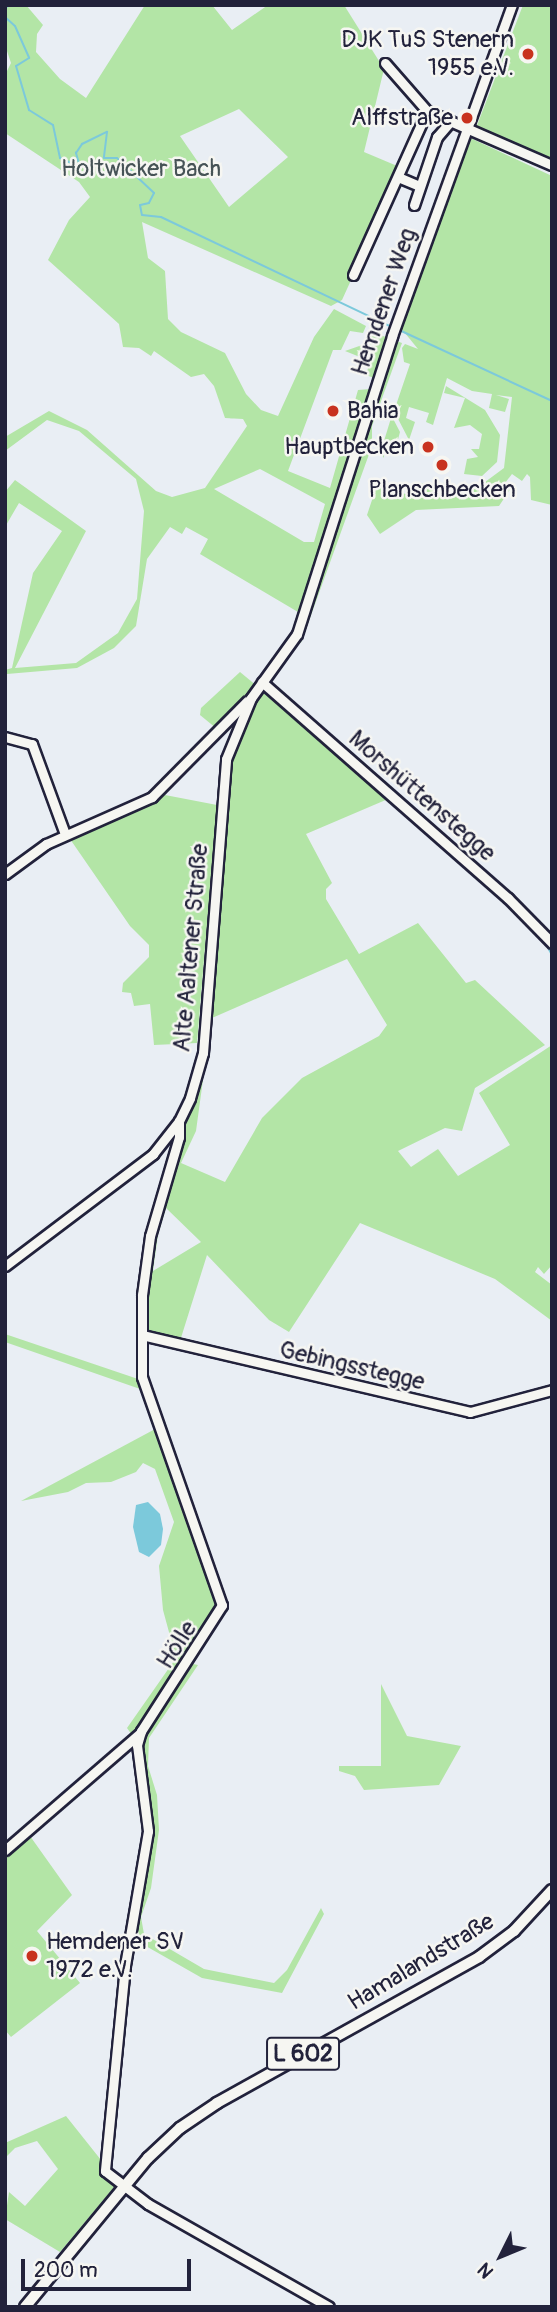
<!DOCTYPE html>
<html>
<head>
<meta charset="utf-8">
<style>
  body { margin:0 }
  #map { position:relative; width:557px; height:2312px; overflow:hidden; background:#e9eef4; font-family:Pangolin,sans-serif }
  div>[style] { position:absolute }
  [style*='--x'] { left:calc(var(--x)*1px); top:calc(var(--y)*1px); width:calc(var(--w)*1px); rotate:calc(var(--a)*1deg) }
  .green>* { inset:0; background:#b3e5a6 }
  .water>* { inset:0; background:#7cc9db }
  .stream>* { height:2px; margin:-1px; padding:0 1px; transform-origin:1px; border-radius:1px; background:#7cc9db }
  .roads { filter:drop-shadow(2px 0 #22223b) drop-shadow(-2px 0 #22223b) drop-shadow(0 2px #22223b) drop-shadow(0 -2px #22223b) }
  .minor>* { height:9px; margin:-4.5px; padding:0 4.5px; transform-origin:4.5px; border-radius:4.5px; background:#f6f6f2 }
  .major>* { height:10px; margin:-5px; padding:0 5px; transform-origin:5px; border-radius:5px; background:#f6f6f2 }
  .dots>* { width:19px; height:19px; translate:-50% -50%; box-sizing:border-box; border:4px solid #f6f6f2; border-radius:50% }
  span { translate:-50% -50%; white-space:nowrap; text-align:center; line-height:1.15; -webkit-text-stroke:5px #f6f6f2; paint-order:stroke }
  .shield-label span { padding:2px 5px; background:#f6f6f2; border:2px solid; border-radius:5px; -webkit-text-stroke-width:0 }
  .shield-label { font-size:23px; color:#22223b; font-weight:700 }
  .poi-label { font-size:24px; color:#22223b }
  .right { translate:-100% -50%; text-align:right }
  .left { translate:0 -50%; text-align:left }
  .park-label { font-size:24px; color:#465356 }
  .street-label { font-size:24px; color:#22223b }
  .frame { position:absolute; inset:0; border:7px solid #22223b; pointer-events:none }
  .north { position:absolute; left:466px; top:2221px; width:70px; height:70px; -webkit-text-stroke:5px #f6f6f2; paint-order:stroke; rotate:227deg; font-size:19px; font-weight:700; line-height:28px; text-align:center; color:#22223b }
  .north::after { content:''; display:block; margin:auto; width:24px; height:32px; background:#22223b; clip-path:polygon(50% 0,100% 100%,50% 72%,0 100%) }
  .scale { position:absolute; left:21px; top:2259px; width:170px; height:32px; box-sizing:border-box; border:4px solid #22223b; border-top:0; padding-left:9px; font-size:21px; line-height:24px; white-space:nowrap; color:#22223b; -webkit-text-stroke:5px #f6f6f2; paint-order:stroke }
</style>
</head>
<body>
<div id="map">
  <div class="green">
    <div style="clip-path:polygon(evenodd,5px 5px,26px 5px,43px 25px,37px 34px,36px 52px,60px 79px,86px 98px,145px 5px,212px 5px,232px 30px,268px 5px,344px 5px,384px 69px,364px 152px,402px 168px,342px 300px,331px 306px,142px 222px,148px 258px,165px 271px,168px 319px,181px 332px,225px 353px,246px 394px,261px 410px,278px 416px,314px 337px,334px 309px,366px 326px,363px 333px,350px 331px,341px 350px,333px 350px,288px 471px,330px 488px,358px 390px,371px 389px,374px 378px,366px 375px,370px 361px,345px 351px,365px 344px,372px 332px,402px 343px,372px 426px,372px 446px,301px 643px,293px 631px,298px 612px,200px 554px,208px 539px,186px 527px,182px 534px,170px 527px,147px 559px,136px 626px,114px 648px,77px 668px,7px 674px,5px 670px,12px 668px,33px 573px,62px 531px,19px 503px,5px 527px,5px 492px,15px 480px,86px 531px,15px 668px,76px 663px,118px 633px,137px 599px,144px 511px,136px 479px,79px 431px,47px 420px,5px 451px,5px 437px,49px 411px,87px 430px,156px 491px,172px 497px,205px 488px,247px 426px,243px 419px,225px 418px,214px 386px,204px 374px,191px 377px,154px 351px,151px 356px,139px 348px,123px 347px,119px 324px,48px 260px,69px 220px,90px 197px,79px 182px,5px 133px,5px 75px,11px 63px,5px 45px,5px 5px,239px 109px,288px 157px,229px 207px,180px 136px,239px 109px,5px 5px,260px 469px,325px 504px,314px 542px,304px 542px,214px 489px,260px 469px)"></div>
    <div style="clip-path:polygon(523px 5px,552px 5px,552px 159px,476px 128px)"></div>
    <div style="clip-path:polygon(466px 136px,552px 176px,552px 505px,531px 500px,530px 477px,527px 474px,522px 481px,512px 474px,505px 483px,511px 488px,499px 506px,416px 510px,380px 534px,367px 515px,377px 485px,412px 496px,417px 482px,441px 489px,445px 480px,468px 492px,472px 484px,481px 485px,504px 468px,512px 397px,496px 395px,509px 399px,505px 412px,489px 408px,492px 394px,472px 391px,447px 378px,433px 425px,426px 422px,429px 413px,409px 407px,406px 418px,415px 422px,409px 440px,394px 411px,410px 364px,404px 362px,402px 348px,405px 344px,418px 349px,400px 327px)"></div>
    <div style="clip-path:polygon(446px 386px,485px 410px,500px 435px,497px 462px,482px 476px,464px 474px,467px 459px,478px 457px,471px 449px,479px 449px,482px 434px,470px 425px,454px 428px,465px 398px,444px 393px)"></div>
    <div style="clip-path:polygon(388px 409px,400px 432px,397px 443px,402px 445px,396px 445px,392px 456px,392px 449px,384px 447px,384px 458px,374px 443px,384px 441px,391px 418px,386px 416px)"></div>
    <div style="clip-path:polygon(240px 672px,257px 686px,222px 733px,200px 715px,201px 708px)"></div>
    <div style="clip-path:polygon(evenodd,267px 690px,388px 799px,306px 834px,332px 883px,326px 889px,326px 899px,359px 954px,418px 923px,466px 983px,475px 980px,545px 1045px,475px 1088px,462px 1131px,445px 1128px,398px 1151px,411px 1167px,438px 1149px,458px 1176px,510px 1145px,479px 1093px,552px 1045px,552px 1265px,544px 1274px,538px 1267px,535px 1272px,552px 1285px,552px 1321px,495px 1279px,360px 1223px,289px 1332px,269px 1320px,207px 1255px,180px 1341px,147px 1331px,147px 1266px,182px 1122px,205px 1065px,196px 1131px,181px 1163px,225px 1182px,262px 1118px,302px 1078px,379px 1036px,387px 1025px,347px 959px,212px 1018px,228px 780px,246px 713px,260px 691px,267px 690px,166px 1208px,201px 1242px,153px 1271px,158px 1235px,166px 1208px)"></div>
    <div style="clip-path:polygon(165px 795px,217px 805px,197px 1043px,154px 1045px,150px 1004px,134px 1006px,131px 993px,122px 992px,123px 983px,149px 957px,149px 945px,130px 926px,70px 839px)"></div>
    <div style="clip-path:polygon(5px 1334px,138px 1379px,143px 1390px,5px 1342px)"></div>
    <div style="clip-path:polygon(157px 1428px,220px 1605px,132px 1735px,127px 1728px,176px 1658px,163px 1610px,159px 1566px,174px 1522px,155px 1469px,143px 1463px,136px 1472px,111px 1482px,86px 1483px,68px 1492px,21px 1501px)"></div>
    <div style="clip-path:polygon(193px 1664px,198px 1665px,149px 1738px,148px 1766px,157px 1795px,159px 1830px,151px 1888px,141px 1917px,144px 1934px,204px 1969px,274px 1983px,287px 1970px,321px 1908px,324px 1914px,282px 1993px,202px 1978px,137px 1941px,134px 1933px,150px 1831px,142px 1741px)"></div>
    <div style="clip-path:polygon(381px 1684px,407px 1736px,461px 1746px,439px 1785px,364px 1790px,355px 1776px,339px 1771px,339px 1766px,381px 1766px)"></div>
    <div style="clip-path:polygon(30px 1836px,72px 1895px,37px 1931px,80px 1983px,11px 2037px,5px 2030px,5px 1855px)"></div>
    <div style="clip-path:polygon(66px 2116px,101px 2160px,104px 2176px,115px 2186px,60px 2252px,5px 2219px,9px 2192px,25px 2206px,58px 2169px,37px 2141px,15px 2148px,5px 2158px,5px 2143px)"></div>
  </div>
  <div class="water">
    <div style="clip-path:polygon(148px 1502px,160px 1514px,163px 1529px,161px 1545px,149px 1557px,139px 1552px,133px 1527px,136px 1505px)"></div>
  </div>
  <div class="stream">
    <div style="--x:5;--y:10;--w:6;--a:-59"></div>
    <div style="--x:5;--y:17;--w:13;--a:42"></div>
    <div style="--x:15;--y:26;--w:35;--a:66"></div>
    <div style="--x:29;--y:58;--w:15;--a:148"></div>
    <div style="--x:16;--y:66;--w:46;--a:73.5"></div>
    <div style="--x:29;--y:110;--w:28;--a:32"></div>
    <div style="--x:53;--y:125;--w:34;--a:78"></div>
    <div style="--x:60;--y:158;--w:22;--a:24"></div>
    <div style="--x:80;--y:167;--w:15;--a:-106"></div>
    <div style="--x:76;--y:153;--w:11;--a:-56"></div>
    <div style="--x:82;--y:144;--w:28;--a:-26"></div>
    <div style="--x:107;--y:132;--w:26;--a:97"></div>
    <div style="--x:104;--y:158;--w:13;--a:0"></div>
    <div style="--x:117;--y:158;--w:51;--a:43.4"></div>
    <div style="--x:154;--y:193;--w:11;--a:117"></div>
    <div style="--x:149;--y:203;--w:9;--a:167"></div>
    <div style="--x:140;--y:205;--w:10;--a:79"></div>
    <div style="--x:142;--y:215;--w:19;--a:6"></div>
    <div style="--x:161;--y:217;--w:256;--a:25.5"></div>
    <div style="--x:397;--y:329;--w:171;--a:24.9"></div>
    <div style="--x:480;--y:880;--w:29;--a:41"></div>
    <div style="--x:544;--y:940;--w:17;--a:62"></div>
  </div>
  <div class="roads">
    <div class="minor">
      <div style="--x:385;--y:63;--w:64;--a:48.8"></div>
      <div style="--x:427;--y:111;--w:136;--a:23.4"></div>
      <div style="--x:398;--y:177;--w:21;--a:23"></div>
      <div style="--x:414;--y:205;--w:72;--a:-71.3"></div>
      <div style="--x:437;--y:137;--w:21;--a:-49"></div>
      <div style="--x:353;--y:275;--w:180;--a:-65.7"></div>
      <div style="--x:262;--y:682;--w:327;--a:41.3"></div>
      <div style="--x:508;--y:898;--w:63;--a:45.6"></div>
      <div style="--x:5;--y:737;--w:28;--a:15"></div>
      <div style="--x:32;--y:744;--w:96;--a:69.9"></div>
      <div style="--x:5;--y:874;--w:51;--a:-36.2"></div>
      <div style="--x:46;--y:844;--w:116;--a:-23.9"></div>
      <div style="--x:152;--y:797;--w:135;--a:-45.3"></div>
      <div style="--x:179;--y:1121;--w:16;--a:90"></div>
      <div style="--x:179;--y:1137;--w:103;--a:106.3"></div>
      <div style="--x:150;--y:1236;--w:60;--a:97.7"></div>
      <div style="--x:142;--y:1295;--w:82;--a:90"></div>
      <div style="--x:142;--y:1377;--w:242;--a:70.7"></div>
      <div style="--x:222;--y:1605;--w:150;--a:122.7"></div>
      <div style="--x:141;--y:1731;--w:15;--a:106"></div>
      <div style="--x:137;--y:1745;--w:87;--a:82.7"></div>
      <div style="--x:148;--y:1831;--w:137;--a:99.7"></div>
      <div style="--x:125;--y:1966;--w:206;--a:95.6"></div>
      <div style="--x:105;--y:2171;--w:54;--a:37.5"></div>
      <div style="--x:148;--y:2204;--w:208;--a:29.6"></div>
      <div style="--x:5;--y:1266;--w:186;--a:-37.1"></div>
      <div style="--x:153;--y:1154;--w:42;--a:-51.8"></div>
      <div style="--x:179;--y:1121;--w:25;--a:-64"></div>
      <div style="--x:190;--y:1098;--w:47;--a:-73.9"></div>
      <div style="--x:203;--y:1053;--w:295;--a:-85.5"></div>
      <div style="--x:226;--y:759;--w:66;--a:-67.7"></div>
      <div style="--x:251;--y:698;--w:79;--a:-54.3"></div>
      <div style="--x:297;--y:634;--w:313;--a:-72.3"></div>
      <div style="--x:392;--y:336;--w:352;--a:-70.1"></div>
      <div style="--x:142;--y:1335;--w:337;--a:13.2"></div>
      <div style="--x:470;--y:1412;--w:85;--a:-15"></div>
      <div style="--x:5;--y:1850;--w:179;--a:-40.9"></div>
    </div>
    <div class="major">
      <div style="--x:25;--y:2307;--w:193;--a:-50.5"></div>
      <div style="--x:148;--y:2158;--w:44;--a:-43.2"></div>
      <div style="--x:180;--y:2128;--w:45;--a:-34"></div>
      <div style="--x:217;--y:2103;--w:300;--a:-29.1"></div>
      <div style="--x:479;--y:1957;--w:44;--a:-36.6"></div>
      <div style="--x:514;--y:1931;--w:56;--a:-47.2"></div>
    </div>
  </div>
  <div class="dots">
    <div style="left:528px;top:54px;background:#c8321e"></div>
    <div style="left:467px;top:118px;background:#c8321e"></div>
    <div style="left:333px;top:411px;background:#c8321e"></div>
    <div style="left:428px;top:447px;background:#c8321e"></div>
    <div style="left:442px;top:465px;background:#c8321e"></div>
    <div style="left:32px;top:1956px;background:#c8321e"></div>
  </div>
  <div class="shield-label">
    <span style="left:303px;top:2054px">L 602</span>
  </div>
  <div class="poi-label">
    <span class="right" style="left:514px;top:54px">DJK TuS Stenern<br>1955 e.V.</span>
    <span class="right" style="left:453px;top:118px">Alffstraße</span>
    <span class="left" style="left:347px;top:411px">Bahia</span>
    <span class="right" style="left:414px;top:447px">Hauptbecken</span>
    <span style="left:442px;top:490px">Planschbecken</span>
    <span class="left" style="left:46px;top:1956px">Hemdener SV<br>1972 e.V.</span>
  </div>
  <div class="park-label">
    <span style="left:141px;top:169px">Holtwicker Bach</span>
  </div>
  <div class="street-label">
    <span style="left:384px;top:302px;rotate:-71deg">Hemdener Weg</span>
    <span style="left:422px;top:796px;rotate:41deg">Morshüttenstegge</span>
    <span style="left:191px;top:948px;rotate:-85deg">Alte Aaltener Straße</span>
    <span style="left:352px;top:1366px;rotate:13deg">Gebingsstegge</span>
    <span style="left:177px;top:1645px;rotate:-57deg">Hölle</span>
    <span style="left:421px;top:1962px;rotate:-31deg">Hamalandstraße</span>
  </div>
  <div class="frame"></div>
  <div class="north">N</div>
  <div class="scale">200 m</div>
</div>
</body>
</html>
